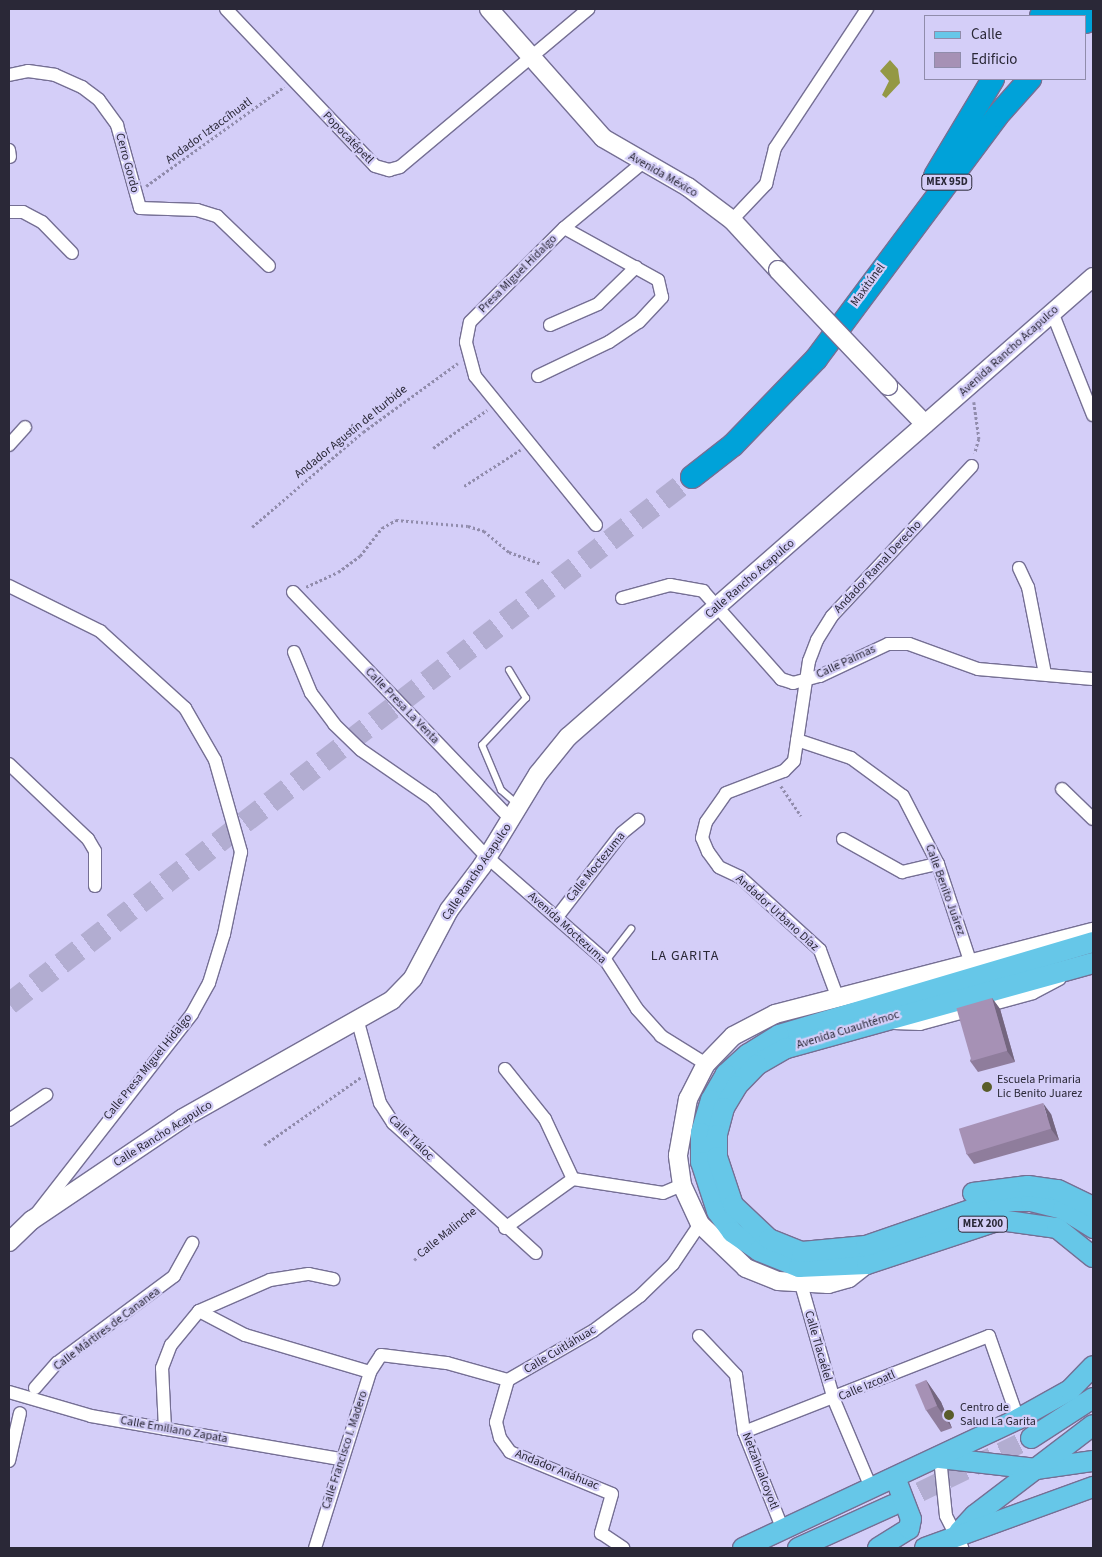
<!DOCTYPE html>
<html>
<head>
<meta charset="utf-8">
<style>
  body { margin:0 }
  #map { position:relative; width:1102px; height:1557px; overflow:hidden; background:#d4cef8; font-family:"Source Sans 3",sans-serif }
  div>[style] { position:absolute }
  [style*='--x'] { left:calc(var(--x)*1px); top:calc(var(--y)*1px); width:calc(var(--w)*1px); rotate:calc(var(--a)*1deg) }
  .water>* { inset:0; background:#949844 }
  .primary-tunnel>* { height:20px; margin-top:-10px; transform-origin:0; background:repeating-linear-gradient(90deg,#b2add1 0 20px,transparent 0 30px) }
  .highway-tunnel>* { height:22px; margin-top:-11px; transform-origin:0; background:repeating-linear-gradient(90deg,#b2add1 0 22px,transparent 0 33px) }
  .path>* { height:2.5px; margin-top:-1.25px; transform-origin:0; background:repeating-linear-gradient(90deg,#918cac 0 2.5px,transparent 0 5px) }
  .roads { filter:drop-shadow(1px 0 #756f94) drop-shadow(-1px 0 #756f94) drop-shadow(0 1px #756f94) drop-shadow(0 -1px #756f94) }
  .lane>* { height:6px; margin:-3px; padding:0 3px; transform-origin:3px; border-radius:3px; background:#fff }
  .street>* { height:12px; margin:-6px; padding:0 6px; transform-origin:6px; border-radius:6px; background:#fff }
  .secondary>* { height:18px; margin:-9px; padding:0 9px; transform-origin:9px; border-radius:9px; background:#fff }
  .primary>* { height:20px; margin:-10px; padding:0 10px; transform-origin:10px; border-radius:10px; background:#66c7e8 }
  .highway>* { height:22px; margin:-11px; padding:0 11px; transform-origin:11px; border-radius:11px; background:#00a2d9 }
  .bridges { filter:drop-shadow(1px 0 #756f94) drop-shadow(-1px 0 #756f94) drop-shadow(0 1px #756f94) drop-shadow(0 -1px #756f94) }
  .secondary-bridge>* { height:18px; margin:-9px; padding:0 9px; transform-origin:9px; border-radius:9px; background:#fff }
  .wall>* { inset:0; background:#8f7d9c }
  .shaded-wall>* { inset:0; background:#74667f }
  .building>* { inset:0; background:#a691b5; transform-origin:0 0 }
  .dots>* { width:14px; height:14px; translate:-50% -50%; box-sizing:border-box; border:2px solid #d4cef8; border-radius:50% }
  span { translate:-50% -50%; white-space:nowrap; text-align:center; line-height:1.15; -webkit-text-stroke:4.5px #d4cef8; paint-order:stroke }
  .shield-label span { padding:1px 4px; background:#d4cef8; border:1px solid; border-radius:4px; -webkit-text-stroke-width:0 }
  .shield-label { font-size:11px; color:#2a2837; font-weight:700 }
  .street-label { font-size:12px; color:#2a2837 }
  .poi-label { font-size:12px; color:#2a2837 }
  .left { translate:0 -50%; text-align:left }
  .neighbourhood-label { font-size:14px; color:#2a2837; letter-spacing:1px }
  .frame { position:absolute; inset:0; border:10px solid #2a2837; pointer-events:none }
  .legend { position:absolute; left:924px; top:15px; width:162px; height:65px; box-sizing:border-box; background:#d4cef8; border:1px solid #908cab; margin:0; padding:6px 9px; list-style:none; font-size:15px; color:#2a2837 }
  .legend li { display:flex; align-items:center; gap:10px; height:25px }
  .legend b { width:25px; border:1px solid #908cab }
</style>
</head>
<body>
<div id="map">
  <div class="water">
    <div style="clip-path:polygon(890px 60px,898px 69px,900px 83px,886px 98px,882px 95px,889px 81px,880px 71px)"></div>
  </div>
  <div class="primary-tunnel">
    <div style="--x:893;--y:1505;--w:153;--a:-25.9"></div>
  </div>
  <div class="highway-tunnel">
    <div style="--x:9;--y:1004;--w:863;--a:-37.65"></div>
  </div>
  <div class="path">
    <div style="--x:146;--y:186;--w:170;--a:-35.7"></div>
    <div style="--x:974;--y:402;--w:37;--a:82"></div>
    <div style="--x:979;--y:439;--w:15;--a:106"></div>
    <div style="--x:433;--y:448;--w:66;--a:-35.1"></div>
    <div style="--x:464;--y:486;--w:67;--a:-32.7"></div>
    <div style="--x:252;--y:527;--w:146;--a:-40.6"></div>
    <div style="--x:363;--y:432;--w:117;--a:-36"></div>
    <div style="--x:306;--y:587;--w:35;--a:-25"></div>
    <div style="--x:338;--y:572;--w:27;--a:-36"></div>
    <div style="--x:360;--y:556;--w:36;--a:-52"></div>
    <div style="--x:382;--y:528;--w:16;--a:-30"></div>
    <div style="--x:396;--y:520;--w:72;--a:4.8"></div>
    <div style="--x:468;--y:526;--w:17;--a:17"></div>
    <div style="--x:484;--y:531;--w:33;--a:40"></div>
    <div style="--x:509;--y:552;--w:33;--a:20"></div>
    <div style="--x:781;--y:786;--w:36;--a:56"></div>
    <div style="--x:264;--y:1145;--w:118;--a:-35"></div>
    <div style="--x:414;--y:1260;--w:76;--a:-39.1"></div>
  </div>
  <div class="roads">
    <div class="lane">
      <div style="--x:509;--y:670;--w:33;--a:59"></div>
      <div style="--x:526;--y:698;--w:64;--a:133.1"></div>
      <div style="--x:482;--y:745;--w:49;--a:67.1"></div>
      <div style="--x:501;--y:790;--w:23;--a:41"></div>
      <div style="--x:606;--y:961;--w:41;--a:-52"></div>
    </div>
    <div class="street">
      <div style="--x:226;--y:9;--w:216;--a:46.5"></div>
      <div style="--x:375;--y:166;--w:15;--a:16"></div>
      <div style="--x:389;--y:170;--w:11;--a:-15"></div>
      <div style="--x:400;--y:167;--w:246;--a:-40"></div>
      <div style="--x:9;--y:75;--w:19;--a:-12"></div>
      <div style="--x:28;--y:71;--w:27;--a:8"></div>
      <div style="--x:55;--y:75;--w:30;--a:24"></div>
      <div style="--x:82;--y:87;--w:21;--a:37"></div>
      <div style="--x:99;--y:100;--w:31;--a:54"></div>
      <div style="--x:117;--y:125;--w:86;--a:74.5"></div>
      <div style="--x:140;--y:208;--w:57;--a:2"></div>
      <div style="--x:197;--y:210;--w:21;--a:17"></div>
      <div style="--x:217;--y:216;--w:72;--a:43.9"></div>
      <div style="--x:9;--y:150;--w:7;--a:82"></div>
      <div style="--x:9;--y:212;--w:14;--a:0"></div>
      <div style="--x:23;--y:212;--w:21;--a:28"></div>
      <div style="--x:42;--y:222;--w:43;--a:45.9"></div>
      <div style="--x:732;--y:220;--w:50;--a:-46.6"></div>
      <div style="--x:766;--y:184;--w:37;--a:-76"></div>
      <div style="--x:775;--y:148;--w:167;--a:-56.5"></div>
      <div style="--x:1052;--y:312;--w:111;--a:68.3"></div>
      <div style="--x:550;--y:325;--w:52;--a:-23.6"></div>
      <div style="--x:598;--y:304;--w:53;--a:-44.2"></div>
      <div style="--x:538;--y:376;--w:79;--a:-25.6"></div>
      <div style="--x:609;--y:342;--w:36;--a:-34"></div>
      <div style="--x:639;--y:322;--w:34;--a:-47"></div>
      <div style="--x:662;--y:297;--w:17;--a:-103"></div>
      <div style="--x:658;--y:280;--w:107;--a:-151"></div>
      <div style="--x:9;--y:445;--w:24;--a:-48"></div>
      <div style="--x:596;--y:525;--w:192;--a:-129.1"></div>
      <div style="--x:475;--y:376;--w:35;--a:-105"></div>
      <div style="--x:466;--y:342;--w:20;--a:-79"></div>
      <div style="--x:470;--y:322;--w:133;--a:-45"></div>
      <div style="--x:564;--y:228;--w:100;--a:-39.7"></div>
      <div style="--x:1019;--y:568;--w:21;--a:65"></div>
      <div style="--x:1028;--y:587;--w:89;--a:78.9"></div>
      <div style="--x:9;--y:586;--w:102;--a:26.3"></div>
      <div style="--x:100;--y:631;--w:115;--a:42.2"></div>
      <div style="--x:185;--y:708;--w:60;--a:60"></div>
      <div style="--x:215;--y:760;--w:96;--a:74.2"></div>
      <div style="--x:241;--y:852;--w:84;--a:101.7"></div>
      <div style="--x:224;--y:934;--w:51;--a:107"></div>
      <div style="--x:209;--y:983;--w:35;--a:119"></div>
      <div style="--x:192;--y:1014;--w:251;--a:127.9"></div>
      <div style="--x:293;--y:592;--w:316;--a:46.2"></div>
      <div style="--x:622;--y:598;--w:50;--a:-15.2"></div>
      <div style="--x:670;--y:585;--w:34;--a:10"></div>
      <div style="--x:703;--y:591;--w:118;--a:48.4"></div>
      <div style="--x:781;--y:679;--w:13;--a:18"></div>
      <div style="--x:793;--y:683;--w:28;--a:-15"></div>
      <div style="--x:820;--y:676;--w:75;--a:-25.2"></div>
      <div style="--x:888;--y:644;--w:21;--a:0"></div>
      <div style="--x:909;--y:644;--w:73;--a:19.9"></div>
      <div style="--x:978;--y:669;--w:115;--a:5"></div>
      <div style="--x:294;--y:652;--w:44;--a:67.5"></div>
      <div style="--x:311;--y:693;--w:39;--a:53"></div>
      <div style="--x:334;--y:724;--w:37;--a:44"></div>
      <div style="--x:361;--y:750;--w:86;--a:34.6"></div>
      <div style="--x:432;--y:799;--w:80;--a:46.5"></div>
      <div style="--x:487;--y:857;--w:158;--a:41.2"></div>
      <div style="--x:606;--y:961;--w:57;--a:57.1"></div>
      <div style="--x:637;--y:1009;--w:36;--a:48"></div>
      <div style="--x:661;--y:1036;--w:53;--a:31.9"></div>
      <div style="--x:797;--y:740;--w:57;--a:18.4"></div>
      <div style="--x:851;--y:758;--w:64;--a:36.2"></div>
      <div style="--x:903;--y:796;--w:76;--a:62.8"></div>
      <div style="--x:938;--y:864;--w:102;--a:71.7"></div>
      <div style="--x:9;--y:764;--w:109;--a:43.5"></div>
      <div style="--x:88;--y:839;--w:14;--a:60"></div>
      <div style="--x:95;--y:851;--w:35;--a:90"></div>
      <div style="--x:1062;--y:789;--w:43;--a:44.1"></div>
      <div style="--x:843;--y:839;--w:68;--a:29.2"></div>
      <div style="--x:902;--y:872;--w:37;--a:-13"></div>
      <div style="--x:557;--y:917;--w:106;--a:-52.3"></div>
      <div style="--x:622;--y:833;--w:21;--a:-39"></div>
      <div style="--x:837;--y:996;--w:49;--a:-110.3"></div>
      <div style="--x:820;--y:950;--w:108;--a:-137.6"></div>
      <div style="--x:740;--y:877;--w:23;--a:-155"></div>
      <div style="--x:719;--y:867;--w:19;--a:-126"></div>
      <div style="--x:708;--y:852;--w:15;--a:-113"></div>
      <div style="--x:702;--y:838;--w:16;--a:-76"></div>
      <div style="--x:706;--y:822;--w:35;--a:-55"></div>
      <div style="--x:726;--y:793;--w:62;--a:-20.8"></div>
      <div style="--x:784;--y:771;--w:14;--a:-45"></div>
      <div style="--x:794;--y:761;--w:101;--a:-81.5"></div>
      <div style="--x:809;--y:661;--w:22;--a:-69"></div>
      <div style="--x:817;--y:640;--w:28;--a:-58"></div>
      <div style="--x:832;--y:616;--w:205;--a:-47"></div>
      <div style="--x:358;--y:1022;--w:84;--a:74.8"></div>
      <div style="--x:380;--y:1103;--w:24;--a:57"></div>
      <div style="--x:393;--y:1123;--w:193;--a:42.3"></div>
      <div style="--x:894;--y:1023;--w:26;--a:2"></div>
      <div style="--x:920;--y:1024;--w:117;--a:-15.3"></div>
      <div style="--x:1033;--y:993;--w:30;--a:-28"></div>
      <div style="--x:505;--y:1069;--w:64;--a:51.3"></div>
      <div style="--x:545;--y:1119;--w:66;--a:65"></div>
      <div style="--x:9;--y:1120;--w:45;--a:-34"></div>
      <div style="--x:505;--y:1228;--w:84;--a:-35.8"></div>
      <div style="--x:573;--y:1179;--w:91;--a:8.8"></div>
      <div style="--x:663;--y:1193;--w:21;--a:-23"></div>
      <div style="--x:801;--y:1284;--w:121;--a:74.1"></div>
      <div style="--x:834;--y:1400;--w:98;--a:67.1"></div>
      <div style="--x:199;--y:1311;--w:52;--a:27.6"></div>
      <div style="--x:245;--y:1335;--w:130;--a:16.5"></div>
      <div style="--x:699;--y:1336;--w:54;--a:46.5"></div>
      <div style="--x:736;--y:1375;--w:58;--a:82"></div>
      <div style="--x:744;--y:1432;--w:105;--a:68.3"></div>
      <div style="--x:508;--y:1380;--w:44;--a:105.9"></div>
      <div style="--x:496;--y:1422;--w:16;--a:76"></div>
      <div style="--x:500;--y:1438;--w:17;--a:54"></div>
      <div style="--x:510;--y:1452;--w:110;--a:22.4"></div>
      <div style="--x:612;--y:1494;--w:41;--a:105.8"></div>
      <div style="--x:601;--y:1533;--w:27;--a:34"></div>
      <div style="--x:35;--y:1388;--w:33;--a:-49"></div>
      <div style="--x:57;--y:1363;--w:146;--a:-36.6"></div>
      <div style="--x:174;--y:1276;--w:38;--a:-61"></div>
      <div style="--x:9;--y:1392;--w:85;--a:16.3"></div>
      <div style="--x:91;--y:1416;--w:254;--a:9.8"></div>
      <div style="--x:165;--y:1429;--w:61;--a:-92.8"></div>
      <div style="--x:162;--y:1368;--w:25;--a:-69"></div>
      <div style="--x:171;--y:1345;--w:44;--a:-50.5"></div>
      <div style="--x:199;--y:1311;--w:77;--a:-23.6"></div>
      <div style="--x:270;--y:1280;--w:39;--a:-9"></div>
      <div style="--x:309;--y:1274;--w:25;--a:12"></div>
      <div style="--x:744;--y:1432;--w:263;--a:-21.4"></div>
      <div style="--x:989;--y:1336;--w:88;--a:70.7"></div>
      <div style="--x:940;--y:1458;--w:58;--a:84.1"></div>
      <div style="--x:946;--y:1516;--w:36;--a:63"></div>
      <div style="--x:9;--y:1461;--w:49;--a:-77.1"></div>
      <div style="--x:315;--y:1548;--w:184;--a:-72.6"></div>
      <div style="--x:370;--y:1372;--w:20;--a:-57"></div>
      <div style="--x:381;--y:1355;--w:66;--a:6.9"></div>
      <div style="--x:447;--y:1363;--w:63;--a:15.6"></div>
      <div style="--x:508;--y:1380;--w:98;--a:-30"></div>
      <div style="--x:593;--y:1331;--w:59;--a:-36.7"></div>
      <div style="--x:640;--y:1296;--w:46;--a:-44.1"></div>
      <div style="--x:673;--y:1264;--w:48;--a:-56"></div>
    </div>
    <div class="secondary">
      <div style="--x:489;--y:9;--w:172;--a:48.5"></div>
      <div style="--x:603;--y:138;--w:98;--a:30"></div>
      <div style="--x:688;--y:187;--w:55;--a:36.9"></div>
      <div style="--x:732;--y:220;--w:68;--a:47.4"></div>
      <div style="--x:888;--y:386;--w:53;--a:45.8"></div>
      <div style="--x:9;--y:1242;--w:32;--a:-44"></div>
      <div style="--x:32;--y:1220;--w:182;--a:-34"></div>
      <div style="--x:183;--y:1118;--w:240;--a:-29.4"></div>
      <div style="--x:392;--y:1000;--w:30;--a:-46"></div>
      <div style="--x:413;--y:978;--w:77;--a:-62.1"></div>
      <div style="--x:449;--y:910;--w:55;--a:-53.1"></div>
      <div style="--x:482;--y:866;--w:108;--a:-58.7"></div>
      <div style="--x:538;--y:774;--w:48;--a:-51"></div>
      <div style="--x:568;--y:737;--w:698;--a:-41.22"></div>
      <div style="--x:867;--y:1264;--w:23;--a:142"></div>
      <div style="--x:849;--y:1278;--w:22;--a:164"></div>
      <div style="--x:828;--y:1284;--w:50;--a:-176.6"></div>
      <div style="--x:778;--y:1281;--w:35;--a:-158"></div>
      <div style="--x:746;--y:1268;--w:64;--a:-136.3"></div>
      <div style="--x:700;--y:1224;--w:43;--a:-114.8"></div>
      <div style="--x:682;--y:1185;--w:30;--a:-98"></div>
      <div style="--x:678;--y:1155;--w:57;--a:-79.9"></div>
      <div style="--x:688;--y:1099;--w:39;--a:-63"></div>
      <div style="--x:706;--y:1064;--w:39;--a:-46"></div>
      <div style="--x:733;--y:1036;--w:47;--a:-27.6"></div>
      <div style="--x:775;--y:1014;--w:328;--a:-14.5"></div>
    </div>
    <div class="primary">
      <div style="--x:1093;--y:942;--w:327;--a:163.5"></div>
      <div style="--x:779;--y:1035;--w:36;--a:148"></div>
      <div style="--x:748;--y:1054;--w:30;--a:138"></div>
      <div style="--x:726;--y:1074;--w:30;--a:120"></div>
      <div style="--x:711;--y:1100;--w:34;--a:107"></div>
      <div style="--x:701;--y:1133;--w:29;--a:90"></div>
      <div style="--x:701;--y:1162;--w:52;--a:71.9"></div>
      <div style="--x:717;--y:1211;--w:26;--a:54"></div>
      <div style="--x:732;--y:1232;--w:33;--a:35"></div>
      <div style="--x:759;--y:1251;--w:43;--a:21.8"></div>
      <div style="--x:799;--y:1267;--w:68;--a:-2.5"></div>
      <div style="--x:867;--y:1264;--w:140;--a:-18.3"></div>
      <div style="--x:1000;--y:1220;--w:58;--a:8"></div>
      <div style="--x:1057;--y:1228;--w:46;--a:38.9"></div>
      <div style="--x:1093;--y:963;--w:319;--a:164.5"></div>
      <div style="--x:786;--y:1048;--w:34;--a:150"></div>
      <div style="--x:757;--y:1065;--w:29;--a:134"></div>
      <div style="--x:737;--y:1086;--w:26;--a:121"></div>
      <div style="--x:724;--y:1108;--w:28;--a:105"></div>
      <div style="--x:717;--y:1135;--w:22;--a:90"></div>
      <div style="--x:717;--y:1157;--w:51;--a:71.6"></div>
      <div style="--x:733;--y:1205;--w:50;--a:43.4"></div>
      <div style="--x:769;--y:1239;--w:35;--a:22"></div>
      <div style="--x:802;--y:1252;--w:64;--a:-5.4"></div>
      <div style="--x:866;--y:1246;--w:138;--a:-19.1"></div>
      <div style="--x:996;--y:1201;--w:35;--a:0"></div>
      <div style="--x:1031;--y:1201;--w:33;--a:14"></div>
      <div style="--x:1063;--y:1209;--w:36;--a:32"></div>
      <div style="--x:973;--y:1193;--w:55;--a:-7.3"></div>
      <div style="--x:1028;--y:1186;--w:30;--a:8"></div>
      <div style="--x:1058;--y:1190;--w:39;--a:26"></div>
      <div style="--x:1031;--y:1438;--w:74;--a:-32.8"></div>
      <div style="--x:940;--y:1458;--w:97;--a:6.5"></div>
      <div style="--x:1036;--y:1469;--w:58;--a:-8"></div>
      <div style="--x:959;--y:1532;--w:23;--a:-47"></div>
      <div style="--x:975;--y:1515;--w:148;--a:-37.3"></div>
      <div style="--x:743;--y:1548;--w:304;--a:-25.1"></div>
      <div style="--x:1018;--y:1419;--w:60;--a:-29.1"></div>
      <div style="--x:1070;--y:1390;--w:33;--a:-46"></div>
      <div style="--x:798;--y:1548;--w:104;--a:-24.4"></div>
      <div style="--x:878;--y:1548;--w:36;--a:-32"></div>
      <div style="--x:909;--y:1529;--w:10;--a:-79"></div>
      <div style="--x:911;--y:1519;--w:42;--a:-111"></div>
      <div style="--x:925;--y:1548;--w:179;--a:-20"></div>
    </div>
    <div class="highway">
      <div style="--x:1041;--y:16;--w:10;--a:-45"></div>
      <div style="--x:1068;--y:16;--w:11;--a:-41"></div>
      <div style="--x:1086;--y:22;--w:9;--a:-41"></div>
      <div style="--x:935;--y:176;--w:113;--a:-59.1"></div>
      <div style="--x:692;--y:477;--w:52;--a:-38"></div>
      <div style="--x:733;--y:445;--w:120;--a:-46"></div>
      <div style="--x:816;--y:359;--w:303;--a:-53.3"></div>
      <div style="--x:997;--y:116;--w:50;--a:-48.3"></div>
    </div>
  </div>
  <div class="bridges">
    <div class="secondary-bridge">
      <div style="--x:778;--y:270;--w:160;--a:46.5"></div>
    </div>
  </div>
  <div class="wall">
    <div style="clip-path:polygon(992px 998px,1000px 1009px,1015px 1062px,978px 1072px,970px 1061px)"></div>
    <div style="clip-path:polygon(1051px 1114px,1059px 1140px,974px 1164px,966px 1153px)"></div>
    <div style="clip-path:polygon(926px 1380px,941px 1402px,952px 1428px,941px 1432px,926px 1410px)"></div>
  </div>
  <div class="shaded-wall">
    <div style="clip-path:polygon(992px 998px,1000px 1009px,1015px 1062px,1007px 1051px)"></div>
    <div style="clip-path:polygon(1043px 1103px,1051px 1114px,1059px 1140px,1051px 1129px)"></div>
    <div style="clip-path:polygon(926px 1380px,941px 1402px,952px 1428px,937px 1406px)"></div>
  </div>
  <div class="building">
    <div style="left:992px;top:998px;width:55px;height:37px;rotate:74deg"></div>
    <div style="left:1043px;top:1103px;width:27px;height:88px;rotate:73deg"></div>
    <div style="left:926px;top:1380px;width:28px;height:12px;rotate:67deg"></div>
  </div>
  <div class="dots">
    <div style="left:987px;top:1087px;background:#595c29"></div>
    <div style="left:949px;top:1415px;background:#595c29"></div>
  </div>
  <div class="shield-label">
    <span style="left:947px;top:182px">MEX 95D</span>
    <span style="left:983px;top:1224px">MEX 200</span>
  </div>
  <div class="street-label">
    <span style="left:209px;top:131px;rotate:-36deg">Andador Iztaccíhuatl</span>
    <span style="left:348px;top:138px;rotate:46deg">Popocatépetl</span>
    <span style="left:127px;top:163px;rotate:75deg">Cerro Gordo</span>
    <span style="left:663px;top:175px;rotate:30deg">Avenida México</span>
    <span style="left:518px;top:274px;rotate:-45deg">Presa Miguel Hidalgo</span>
    <span style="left:868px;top:285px;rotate:-54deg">Maxitúnel</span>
    <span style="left:1009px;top:351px;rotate:-42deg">Avenida Rancho Acapulco</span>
    <span style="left:351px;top:432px;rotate:-39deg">Andador Agustín de Iturbide</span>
    <span style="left:878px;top:567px;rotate:-47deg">Andador Ramal Derecho</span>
    <span style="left:750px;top:579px;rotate:-41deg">Calle Rancho Acapulco</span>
    <span style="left:846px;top:662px;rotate:-25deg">Calle Palmas</span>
    <span style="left:402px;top:706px;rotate:46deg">Calle Presa La Venta</span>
    <span style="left:596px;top:867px;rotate:-51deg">Calle Moctezuma</span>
    <span style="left:477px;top:872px;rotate:-56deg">Calle Rancho Acapulco</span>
    <span style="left:945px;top:890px;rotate:70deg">Calle Benito Juárez</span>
    <span style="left:777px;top:913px;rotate:42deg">Andador Urbano Díaz</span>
    <span style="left:567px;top:928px;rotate:42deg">Avenida Moctezuma</span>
    <span style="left:848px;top:1030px;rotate:-17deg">Avenida Cuauhtémoc</span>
    <span style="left:148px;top:1067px;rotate:-51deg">Calle Presa Miguel Hidalgo</span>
    <span style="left:163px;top:1134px;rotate:-32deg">Calle Rancho Acapulco</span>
    <span style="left:411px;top:1138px;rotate:45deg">Calle Tláloc</span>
    <span style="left:447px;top:1233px;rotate:-39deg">Calle Malinche</span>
    <span style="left:107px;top:1329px;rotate:-37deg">Calle Mártires de Cananea</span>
    <span style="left:818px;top:1346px;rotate:74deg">Calle Tlacaélel</span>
    <span style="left:560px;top:1350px;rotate:-31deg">Calle Cuitláhuac</span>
    <span style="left:867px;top:1386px;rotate:-23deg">Calle Izcoatl</span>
    <span style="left:174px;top:1430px;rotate:10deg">Calle Emiliano Zapata</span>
    <span style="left:345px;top:1450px;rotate:-72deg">Calle Francisco I. Madero</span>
    <span style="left:557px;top:1470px;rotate:22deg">Andador Anáhuac</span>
    <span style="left:760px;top:1471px;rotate:69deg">Netzahualcoyotl</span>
  </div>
  <div class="poi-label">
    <span class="left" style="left:997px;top:1087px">Escuela Primaria<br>Lic Benito Juarez</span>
    <span class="left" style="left:960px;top:1415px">Centro de<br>Salud La Garita</span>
  </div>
  <div class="neighbourhood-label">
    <span style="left:685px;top:956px">LA GARITA</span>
  </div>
  <div class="frame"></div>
  <ul class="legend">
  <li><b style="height:6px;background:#66c7e8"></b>Calle</li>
  <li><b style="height:14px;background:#a691b5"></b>Edificio</li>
  </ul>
</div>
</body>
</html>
